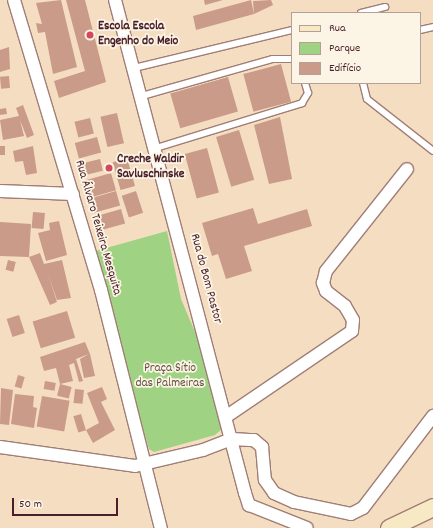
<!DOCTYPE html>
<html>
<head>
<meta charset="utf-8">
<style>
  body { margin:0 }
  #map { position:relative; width:433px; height:528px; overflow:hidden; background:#f5ddc1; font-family:Dekko,sans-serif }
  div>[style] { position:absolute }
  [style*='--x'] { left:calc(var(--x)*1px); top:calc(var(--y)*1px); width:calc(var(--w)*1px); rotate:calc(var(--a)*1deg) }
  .green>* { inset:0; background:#9fd282 }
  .building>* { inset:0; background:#ca9b88; transform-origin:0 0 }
  .roads { filter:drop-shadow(1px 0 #a07e76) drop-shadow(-1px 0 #a07e76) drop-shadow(0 1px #a07e76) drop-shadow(0 -1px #a07e76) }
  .lane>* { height:6px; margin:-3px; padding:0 3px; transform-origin:3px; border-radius:3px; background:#fff }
  .street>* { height:12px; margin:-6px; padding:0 6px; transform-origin:6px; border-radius:6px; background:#fff }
  .secondary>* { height:17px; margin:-8.5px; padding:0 8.5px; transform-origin:8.5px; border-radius:8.5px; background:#f6e9c3 }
  .dots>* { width:11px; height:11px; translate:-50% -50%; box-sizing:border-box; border:2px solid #fcf5e5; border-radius:50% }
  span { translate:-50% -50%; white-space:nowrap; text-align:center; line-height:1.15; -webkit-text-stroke:3.5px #fcf5e5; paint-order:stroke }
  .poi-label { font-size:13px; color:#4a1f2b; font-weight:700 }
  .left { translate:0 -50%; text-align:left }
  .street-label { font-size:13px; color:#4a1f2b }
  .park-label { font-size:13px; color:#645545 }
  .legend { position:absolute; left:291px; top:12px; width:130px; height:72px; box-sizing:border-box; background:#fcf5e5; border:1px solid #b59f9b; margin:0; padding:5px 7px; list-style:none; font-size:12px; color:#4a1f2b }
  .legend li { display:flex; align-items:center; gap:8px; height:20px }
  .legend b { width:20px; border:1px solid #b59f9b }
  .scale { position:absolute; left:12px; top:498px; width:106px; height:18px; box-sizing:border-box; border:2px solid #4a1f2b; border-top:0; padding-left:5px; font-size:12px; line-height:14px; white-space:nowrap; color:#4a1f2b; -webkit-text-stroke:3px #fcf5e5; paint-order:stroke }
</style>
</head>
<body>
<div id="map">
  <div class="green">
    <div style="clip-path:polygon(167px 231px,181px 299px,198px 339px,223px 428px,215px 435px,154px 452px,149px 449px,92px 252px)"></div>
  </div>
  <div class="building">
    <div style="clip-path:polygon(61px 0,77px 67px,53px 74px,45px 32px,38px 33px,36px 23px,42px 24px,36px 3px)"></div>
    <div style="clip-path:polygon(66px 0,85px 0,106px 82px,59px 98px,54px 81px,85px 71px)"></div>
    <div style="clip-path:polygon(204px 0,223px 0,205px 5px)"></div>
    <div style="clip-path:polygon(251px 0,254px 14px,253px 1px,271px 0,273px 5px,254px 14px,196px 30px,193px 16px)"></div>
    <div style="clip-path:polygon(9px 47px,10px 69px,0 72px,0 50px)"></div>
    <div style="left:281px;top:64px;width:39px;height:39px;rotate:75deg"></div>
    <div style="left:9px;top:76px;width:12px;height:9px;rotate:85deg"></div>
    <div style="left:228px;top:77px;width:36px;height:60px;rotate:74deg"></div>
    <div style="clip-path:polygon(23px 105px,34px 135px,27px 138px,20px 120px,24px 136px,3px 140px,0 120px,19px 116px,16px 108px)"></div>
    <div style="clip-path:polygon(6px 108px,7px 114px,0 115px,0 109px)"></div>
    <div style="left:117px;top:113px;width:31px;height:17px;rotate:77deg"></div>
    <div style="clip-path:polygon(280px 117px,292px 179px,269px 184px,254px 125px)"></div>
    <div style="left:90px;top:118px;width:16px;height:16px;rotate:76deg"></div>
    <div style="left:239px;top:130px;width:52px;height:24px;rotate:73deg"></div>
    <div style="left:97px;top:137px;width:16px;height:23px;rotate:75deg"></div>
    <div style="left:0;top:146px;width:5px;height:9px"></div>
    <div style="clip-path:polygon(33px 146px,37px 173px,26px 175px,23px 161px,15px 162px,13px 151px)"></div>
    <div style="left:207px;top:148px;width:46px;height:23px;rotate:75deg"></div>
    <div style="left:127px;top:158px;width:29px;height:15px;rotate:74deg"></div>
    <div style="left:100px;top:159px;width:12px;height:19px;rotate:76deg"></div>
    <div style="left:111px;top:173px;width:18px;height:29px;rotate:74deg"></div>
    <div style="left:116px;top:191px;width:15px;height:27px;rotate:74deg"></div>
    <div style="left:136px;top:191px;width:23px;height:15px;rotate:72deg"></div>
    <div style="clip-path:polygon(253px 208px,258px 224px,307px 209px,312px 226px,244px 246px,252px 271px,226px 279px,218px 254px,212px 256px,202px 223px)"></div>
    <div style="left:121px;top:209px;width:15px;height:27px;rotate:74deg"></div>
    <div style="left:33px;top:212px;width:12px;height:16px;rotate:5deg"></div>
    <div style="clip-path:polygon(59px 221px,67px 255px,46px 261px,38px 233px,50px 230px,49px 223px)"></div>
    <div style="clip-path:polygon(0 222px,31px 224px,29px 257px,40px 253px,44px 264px,62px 260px,71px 298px,57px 300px,48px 274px,57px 302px,50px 305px,29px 257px,0 256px)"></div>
    <div style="left:8px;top:260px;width:8px;height:10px;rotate:14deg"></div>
    <div style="left:67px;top:311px;width:28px;height:36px;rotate:73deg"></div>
    <div style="left:19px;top:315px;width:19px;height:13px;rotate:72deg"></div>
    <div style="clip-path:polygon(85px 342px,90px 354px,95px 376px,84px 378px,80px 359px,89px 354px,76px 359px,83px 381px,79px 382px,74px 363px,69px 365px,73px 381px,60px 384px,56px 368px,44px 371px,40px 357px)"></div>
    <div style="left:18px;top:375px;width:7px;height:12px;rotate:16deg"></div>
    <div style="left:45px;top:381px;width:11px;height:8px;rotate:10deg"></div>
    <div style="left:60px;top:384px;width:12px;height:12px;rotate:14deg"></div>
    <div style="clip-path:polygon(102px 387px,107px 399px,101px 402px,115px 430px,93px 443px,86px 430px,99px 423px,87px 393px)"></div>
    <div style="clip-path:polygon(1px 388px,13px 390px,9px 425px,0 424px)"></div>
    <div style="left:75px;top:389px;width:9px;height:14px;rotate:6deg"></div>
    <div style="clip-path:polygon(15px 394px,34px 396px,33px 407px,37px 408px,34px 428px,11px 424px)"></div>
    <div style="left:42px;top:396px;width:28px;height:31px;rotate:10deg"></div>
    <div style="left:81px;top:414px;width:17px;height:8px;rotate:73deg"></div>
  </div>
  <div class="roads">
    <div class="lane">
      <div style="--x:361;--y:13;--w:25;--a:-14"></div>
      <div style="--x:420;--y:30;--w:13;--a:-13"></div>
      <div style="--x:134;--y:68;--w:163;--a:-13.5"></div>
      <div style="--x:363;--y:83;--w:16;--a:76"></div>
      <div style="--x:367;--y:99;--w:84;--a:38.2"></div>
      <div style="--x:142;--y:96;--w:136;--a:-15.8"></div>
      <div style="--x:273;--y:59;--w:19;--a:0"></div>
      <div style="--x:156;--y:148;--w:153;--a:-17.1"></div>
      <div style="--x:302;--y:103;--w:12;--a:-59"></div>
      <div style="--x:308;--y:93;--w:10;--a:-107"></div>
    </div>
    <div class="street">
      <div style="--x:14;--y:0;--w:303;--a:73.3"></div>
      <div style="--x:101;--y:290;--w:245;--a:75.9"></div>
      <div style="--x:115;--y:0;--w:510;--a:75.23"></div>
      <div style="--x:245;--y:493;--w:13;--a:72"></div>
      <div style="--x:249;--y:505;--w:62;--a:21.6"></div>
      <div style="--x:0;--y:191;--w:73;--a:2.4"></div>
      <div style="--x:227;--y:416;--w:151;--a:-34.2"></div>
      <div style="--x:352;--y:331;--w:11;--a:-85"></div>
      <div style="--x:353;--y:320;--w:16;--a:-120"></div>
      <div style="--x:345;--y:306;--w:24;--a:-142"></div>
      <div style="--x:326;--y:291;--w:9;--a:-111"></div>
      <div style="--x:323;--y:283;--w:12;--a:-76"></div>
      <div style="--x:326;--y:271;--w:130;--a:-51.5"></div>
      <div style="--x:0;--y:447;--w:136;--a:8"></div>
      <div style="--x:135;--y:466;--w:70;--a:-13.2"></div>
      <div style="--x:203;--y:450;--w:31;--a:-21"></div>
      <div style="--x:232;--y:439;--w:22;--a:3"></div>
      <div style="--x:254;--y:440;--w:11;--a:41"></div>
      <div style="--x:262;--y:447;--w:33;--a:85"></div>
      <div style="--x:265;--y:480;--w:16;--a:55"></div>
      <div style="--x:274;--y:493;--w:22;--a:24"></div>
      <div style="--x:294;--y:502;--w:58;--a:11.9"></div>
      <div style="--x:351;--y:514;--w:13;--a:-27"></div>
      <div style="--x:363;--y:508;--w:116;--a:-52.7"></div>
    </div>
    <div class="secondary">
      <div style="--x:389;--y:528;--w:49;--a:-25.5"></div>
    </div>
  </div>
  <div class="dots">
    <div style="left:90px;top:35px;background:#d1495b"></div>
    <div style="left:109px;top:168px;background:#d1495b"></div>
  </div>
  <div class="poi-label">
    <span class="left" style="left:98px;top:35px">Escola Escola<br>Engenho do Meio</span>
    <span class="left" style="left:117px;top:168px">Creche Waldir<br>Savluschinske</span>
  </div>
  <div class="street-label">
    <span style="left:97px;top:228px;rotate:74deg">Rua Álvaro Teixeira Mesquita</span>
    <span style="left:205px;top:279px;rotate:75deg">Rua do Bom Pastor</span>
  </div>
  <div class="park-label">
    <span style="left:170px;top:377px">Praça Sítio<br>das Palmeiras</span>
  </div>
  <ul class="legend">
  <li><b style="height:5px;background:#f6e9c3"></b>Rua</li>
  <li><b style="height:11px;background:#9fd282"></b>Parque</li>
  <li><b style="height:11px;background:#ca9b88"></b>Edifício</li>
  </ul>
  <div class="scale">50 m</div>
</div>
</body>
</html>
